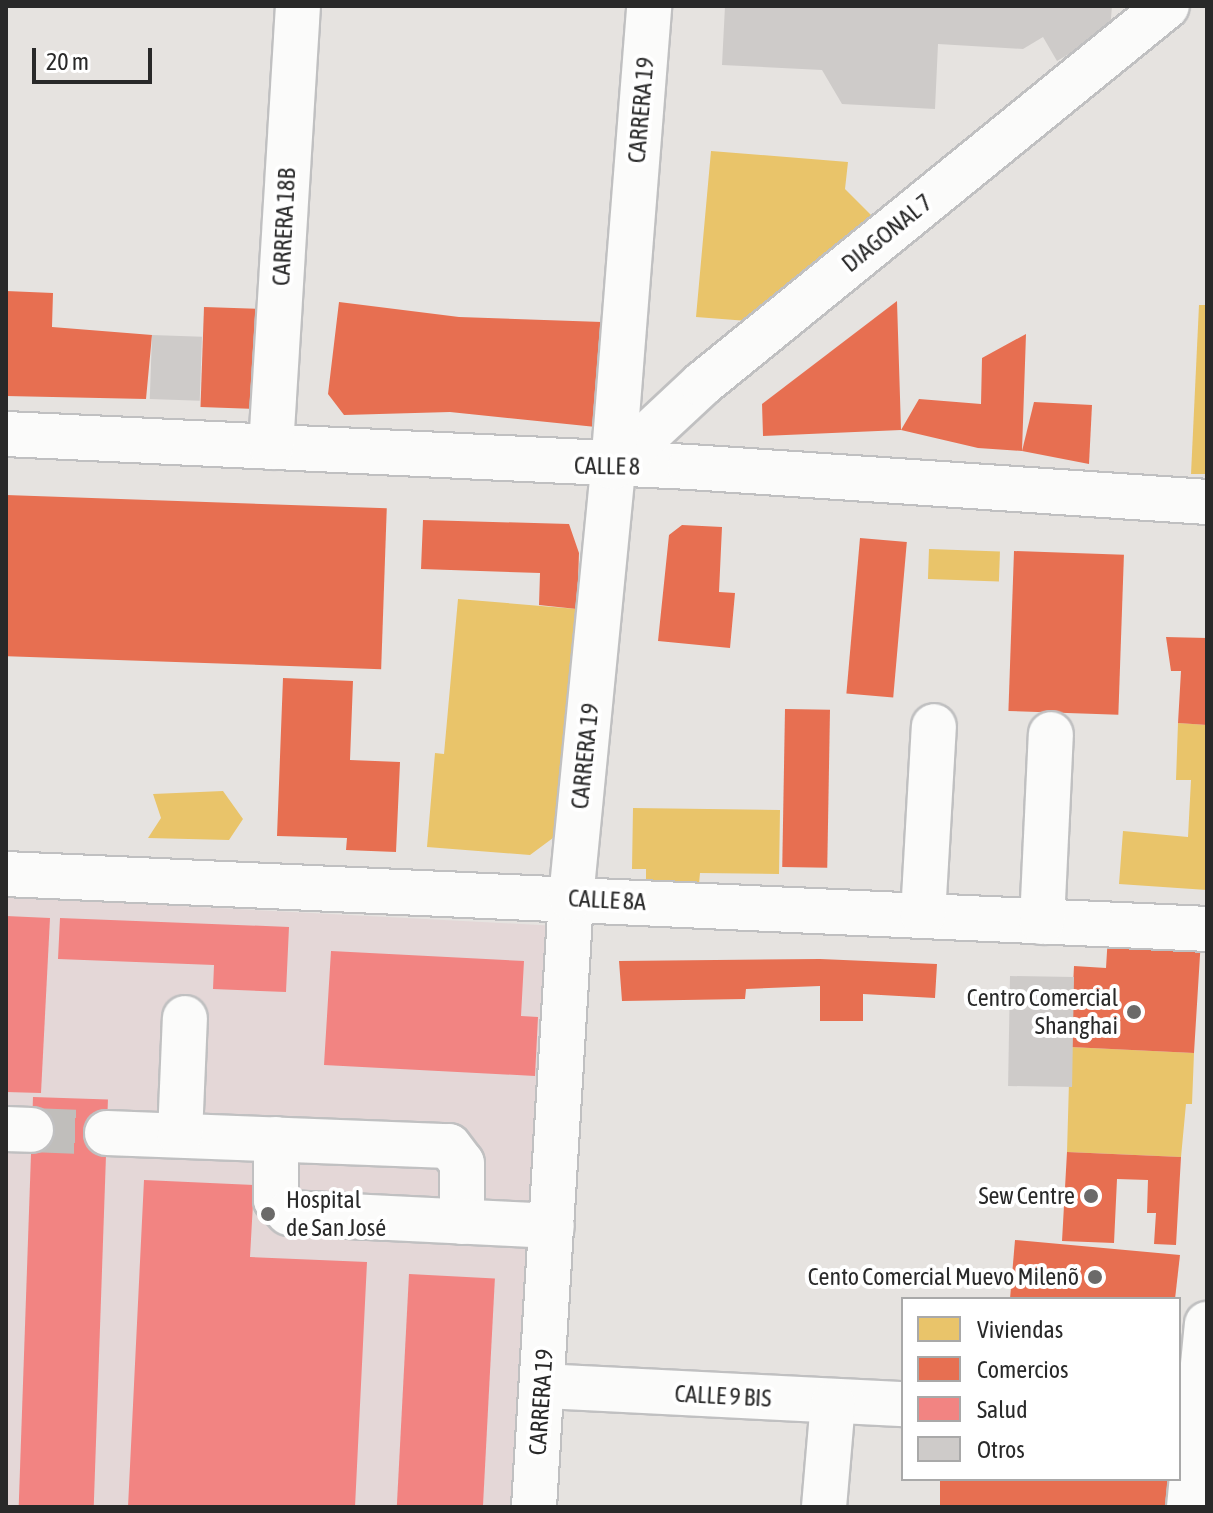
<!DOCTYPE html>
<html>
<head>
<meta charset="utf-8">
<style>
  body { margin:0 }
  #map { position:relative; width:1213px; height:1513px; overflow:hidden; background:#e6e3e0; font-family:"Asap Condensed",sans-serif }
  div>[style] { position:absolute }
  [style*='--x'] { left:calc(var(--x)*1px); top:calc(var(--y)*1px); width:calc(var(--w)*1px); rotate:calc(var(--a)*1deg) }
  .medical>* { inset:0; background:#e4d7d7; transform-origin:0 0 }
  .homes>* { inset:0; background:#e9c46a; transform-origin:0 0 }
  .shops>* { inset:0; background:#e76f51; transform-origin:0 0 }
  .health>* { inset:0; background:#f28482; transform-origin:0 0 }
  .building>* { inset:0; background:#cecbc9; transform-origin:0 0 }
  .minor-tunnel>* { height:44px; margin-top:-22px; transform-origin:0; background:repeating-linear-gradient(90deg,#c0bebb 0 44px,transparent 0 66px) }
  .roads { filter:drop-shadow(2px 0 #c0c0c1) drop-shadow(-2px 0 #c0c0c1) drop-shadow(0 2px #c0c0c1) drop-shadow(0 -2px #c0c0c1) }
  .minor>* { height:44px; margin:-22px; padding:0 22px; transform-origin:22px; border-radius:22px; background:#fbfbfa }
  .dots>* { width:22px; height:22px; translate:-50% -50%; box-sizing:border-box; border:4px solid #fff; border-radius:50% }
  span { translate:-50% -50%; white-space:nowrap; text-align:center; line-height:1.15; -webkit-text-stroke:8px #fff; paint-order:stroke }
  .street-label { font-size:24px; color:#292929 }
  .poi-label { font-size:24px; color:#292929 }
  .right { translate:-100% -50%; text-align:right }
  .left { translate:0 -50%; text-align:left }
  .frame { position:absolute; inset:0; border:8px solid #292929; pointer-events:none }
  .legend { position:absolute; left:901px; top:1297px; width:280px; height:184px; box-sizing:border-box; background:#fff; border:2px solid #a9a9a9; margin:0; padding:10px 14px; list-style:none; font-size:24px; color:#292929 }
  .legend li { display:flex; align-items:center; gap:16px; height:40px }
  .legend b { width:40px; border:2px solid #a9a9a9 }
  .scale { position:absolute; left:32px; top:48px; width:120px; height:36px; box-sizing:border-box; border:4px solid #292929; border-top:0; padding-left:10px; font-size:24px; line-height:28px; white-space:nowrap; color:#292929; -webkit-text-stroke:6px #fff; paint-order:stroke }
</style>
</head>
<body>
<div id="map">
  <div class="medical">
    <div style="left:6px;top:897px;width:548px;height:610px;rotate:3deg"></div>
  </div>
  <div class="homes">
    <div style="clip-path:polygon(711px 151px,848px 162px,845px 189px,877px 221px,773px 323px,696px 317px)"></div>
    <div style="clip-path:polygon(1199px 305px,1207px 305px,1207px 474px,1191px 474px)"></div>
    <div style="left:929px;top:549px;width:71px;height:30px;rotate:2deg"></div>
    <div style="clip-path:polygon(458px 599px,577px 609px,557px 835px,530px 855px,427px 847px,435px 753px,444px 754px)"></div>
    <div style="clip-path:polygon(1178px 723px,1207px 725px,1207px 890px,1119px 884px,1123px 831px,1188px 837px,1191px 780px,1176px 780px)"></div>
    <div style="clip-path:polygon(223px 791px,243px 819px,229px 840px,148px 838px,161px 818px,153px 794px)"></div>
    <div style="clip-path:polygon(633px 808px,780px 810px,779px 874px,700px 873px,699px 884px,646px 883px,646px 869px,632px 869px)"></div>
    <div style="clip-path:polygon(1070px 1047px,1194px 1053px,1192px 1104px,1186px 1104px,1181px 1157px,1067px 1152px)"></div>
  </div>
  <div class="shops">
    <div style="clip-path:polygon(6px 291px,53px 293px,52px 327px,152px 335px,146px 399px,6px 396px)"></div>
    <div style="clip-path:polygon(897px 301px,901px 430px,763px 436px,762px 404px)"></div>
    <div style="clip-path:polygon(339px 302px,459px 317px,602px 322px,596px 427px,450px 412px,344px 415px,328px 394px)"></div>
    <div style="left:204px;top:307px;width:70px;height:100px;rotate:2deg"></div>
    <div style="clip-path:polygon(1026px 334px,1022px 451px,978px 448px,901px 430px,919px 399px,981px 404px,982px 358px)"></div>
    <div style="clip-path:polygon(1034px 402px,1092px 405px,1089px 464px,1022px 451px)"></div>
    <div style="left:6px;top:495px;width:381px;height:161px;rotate:2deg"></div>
    <div style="clip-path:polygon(423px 520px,569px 524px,579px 553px,577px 609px,539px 605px,540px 573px,421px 569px)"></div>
    <div style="clip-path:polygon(682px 525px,722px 527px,719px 592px,735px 593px,730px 648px,658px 641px,669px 535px)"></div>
    <div style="left:860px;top:538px;width:47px;height:156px;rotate:5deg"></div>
    <div style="left:1014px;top:551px;width:110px;height:160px;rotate:2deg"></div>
    <div style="clip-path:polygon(1166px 637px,1207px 638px,1207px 725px,1178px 723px,1181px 671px,1171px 671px)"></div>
    <div style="clip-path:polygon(283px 678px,353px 681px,350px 760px,400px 762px,396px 852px,346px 850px,347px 838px,277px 836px)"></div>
    <div style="left:785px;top:709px;width:45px;height:158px;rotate:1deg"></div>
    <div style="clip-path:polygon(1108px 935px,1201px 939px,1194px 1053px,1070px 1047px,1074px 966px,1106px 968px)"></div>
    <div style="clip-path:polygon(820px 959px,937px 964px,935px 998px,863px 994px,863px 1021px,820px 1021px,820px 986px,746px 989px,745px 999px,622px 1001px,619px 961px)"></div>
    <div style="clip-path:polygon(1067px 1152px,1181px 1157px,1176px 1245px,1154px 1244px,1156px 1213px,1147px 1213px,1148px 1180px,1117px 1179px,1114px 1243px,1062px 1241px)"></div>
    <div style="clip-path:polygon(1015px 1240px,1180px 1255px,1175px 1299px,1010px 1299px)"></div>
    <div style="left:940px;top:1479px;width:239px;height:28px"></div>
  </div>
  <div class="health">
    <div style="clip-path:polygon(6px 916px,50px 918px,41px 1093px,6px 1092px)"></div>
    <div style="clip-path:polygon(60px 918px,289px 927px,286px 992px,213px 989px,214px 965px,58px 959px)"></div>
    <div style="clip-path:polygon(331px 951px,524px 961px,521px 1016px,538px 1017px,535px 1076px,324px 1065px)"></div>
    <div style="left:33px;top:1097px;width:75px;height:411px;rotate:2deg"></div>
    <div style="clip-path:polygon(144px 1180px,254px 1185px,250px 1257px,367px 1262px,355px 1507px,128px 1507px)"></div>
    <div style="left:409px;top:1274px;width:86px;height:233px;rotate:3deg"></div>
  </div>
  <div class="building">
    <div style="clip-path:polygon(725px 6px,1112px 6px,1110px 30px,1057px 61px,1043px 37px,1023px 49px,938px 44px,935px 109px,842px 104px,822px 70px,722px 65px)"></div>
    <div style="left:152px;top:335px;width:50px;height:64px;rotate:2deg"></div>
    <div style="left:1010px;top:976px;width:64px;height:110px;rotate:1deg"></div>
  </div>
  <div class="minor-tunnel">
    <div style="--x:31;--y:1130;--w:76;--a:2.3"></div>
  </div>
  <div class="roads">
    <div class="minor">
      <div style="--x:6;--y:434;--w:685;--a:2.76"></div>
      <div style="--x:690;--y:467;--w:518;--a:3.87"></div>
      <div style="--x:271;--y:447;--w:442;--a:-86.5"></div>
      <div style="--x:613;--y:467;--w:122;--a:-43"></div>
      <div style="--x:702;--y:384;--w:599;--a:-39.11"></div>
      <div style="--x:6;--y:874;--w:1202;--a:2.62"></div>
      <div style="--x:923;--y:915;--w:189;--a:-86.7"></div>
      <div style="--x:1042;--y:922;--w:188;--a:-87.3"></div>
      <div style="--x:6;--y:1129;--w:25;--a:2"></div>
      <div style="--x:107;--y:1133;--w:342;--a:2.2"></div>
      <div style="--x:449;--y:1146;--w:21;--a:53"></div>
      <div style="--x:462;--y:1163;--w:59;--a:90"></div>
      <div style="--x:180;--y:1135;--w:117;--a:-87.6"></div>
      <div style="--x:276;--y:1139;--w:61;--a:90"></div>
      <div style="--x:276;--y:1200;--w:18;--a:45"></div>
      <div style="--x:289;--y:1213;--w:263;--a:2.8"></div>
      <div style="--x:543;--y:1386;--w:360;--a:2.9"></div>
      <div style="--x:534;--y:1507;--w:610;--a:-86.52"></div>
      <div style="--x:571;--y:898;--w:433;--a:-84.4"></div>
      <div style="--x:613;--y:467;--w:462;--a:-85.5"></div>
      <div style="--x:824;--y:1507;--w:104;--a:-85.1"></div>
      <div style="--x:1189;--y:1507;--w:184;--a:-84.4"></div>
    </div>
  </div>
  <div class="dots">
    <div style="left:1134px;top:1012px;background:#6b6a69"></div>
    <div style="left:1091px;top:1196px;background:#6b6a69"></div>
    <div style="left:268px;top:1214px;background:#6b6a69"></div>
    <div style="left:1095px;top:1277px;background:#6b6a69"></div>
  </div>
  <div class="street-label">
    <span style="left:641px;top:110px;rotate:-85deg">CARRERA 19</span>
    <span style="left:284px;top:227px;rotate:-87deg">CARRERA 18B</span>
    <span style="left:887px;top:233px;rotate:-39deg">DIAGONAL 7</span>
    <span style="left:607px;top:466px;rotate:1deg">CALLE 8</span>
    <span style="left:585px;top:756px;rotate:-84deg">CARRERA 19</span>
    <span style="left:607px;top:900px;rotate:3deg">CALLE 8A</span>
    <span style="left:723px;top:1396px;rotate:3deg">CALLE 9 BIS</span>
    <span style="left:541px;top:1402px;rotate:-86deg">CARRERA 19</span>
  </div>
  <div class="poi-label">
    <span class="right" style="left:1118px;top:1012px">Centro Comercial<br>Shanghai</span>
    <span class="right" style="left:1075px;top:1196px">Sew Centre</span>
    <span class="left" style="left:286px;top:1214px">Hospital<br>de San José</span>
    <span class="right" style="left:1079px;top:1277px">Cento Comercial Muevo Milenõ</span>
  </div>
  <div class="frame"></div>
  <ul class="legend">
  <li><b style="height:22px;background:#e9c46a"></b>Viviendas</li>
  <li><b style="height:22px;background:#e76f51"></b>Comercios</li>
  <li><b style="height:22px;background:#f28482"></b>Salud</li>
  <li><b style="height:22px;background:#cecbc9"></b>Otros</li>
  </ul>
  <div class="scale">20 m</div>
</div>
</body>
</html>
